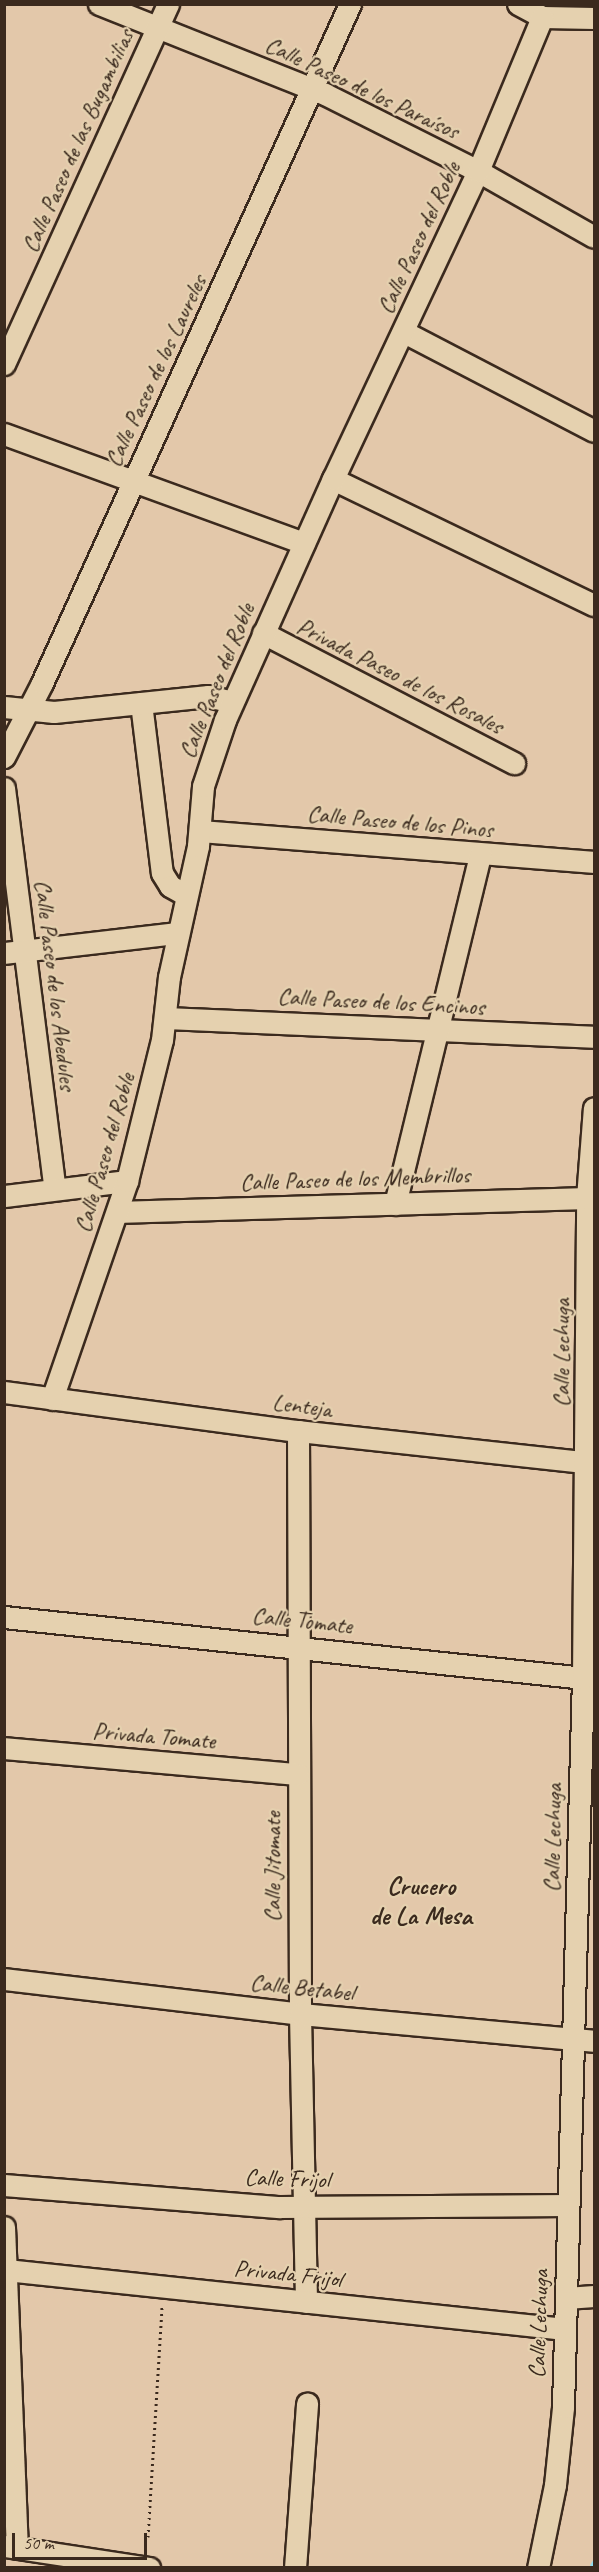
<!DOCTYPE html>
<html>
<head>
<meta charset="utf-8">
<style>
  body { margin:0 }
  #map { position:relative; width:599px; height:2572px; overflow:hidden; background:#e3c8aa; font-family:Caveat,sans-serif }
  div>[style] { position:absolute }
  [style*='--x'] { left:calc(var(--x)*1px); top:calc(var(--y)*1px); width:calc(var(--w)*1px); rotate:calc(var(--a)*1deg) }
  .stream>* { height:5px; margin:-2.5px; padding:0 2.5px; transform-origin:2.5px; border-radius:2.5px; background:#8edcec }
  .path>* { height:3px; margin-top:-1.5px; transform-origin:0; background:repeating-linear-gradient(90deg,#3b2a1e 0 1.5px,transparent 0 6px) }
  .roads { filter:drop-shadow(2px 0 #3b2a1e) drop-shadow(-2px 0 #3b2a1e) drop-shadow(0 2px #3b2a1e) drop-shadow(0 -2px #3b2a1e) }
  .minor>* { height:21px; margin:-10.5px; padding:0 10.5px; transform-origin:10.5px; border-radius:10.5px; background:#e5d1af }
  span { translate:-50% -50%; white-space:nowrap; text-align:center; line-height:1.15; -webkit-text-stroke:4.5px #e5d1af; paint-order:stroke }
  .street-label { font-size:24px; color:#3b2a1e }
  .neighbourhood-label { font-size:26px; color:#3b2a1e; font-weight:700 }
  .frame { position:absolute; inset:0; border:6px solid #3b2a1e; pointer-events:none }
  .scale { position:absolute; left:12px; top:2533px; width:135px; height:27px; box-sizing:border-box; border:3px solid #3b2a1e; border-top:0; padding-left:8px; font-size:18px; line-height:21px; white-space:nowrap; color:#3b2a1e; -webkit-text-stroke:4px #e5d1af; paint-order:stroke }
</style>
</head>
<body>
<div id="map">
  <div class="stream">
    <div style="--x:591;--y:2568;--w:7;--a:-63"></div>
  </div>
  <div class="path">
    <div style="--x:148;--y:2537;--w:231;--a:-86.5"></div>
  </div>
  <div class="roads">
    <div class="minor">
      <div style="--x:99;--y:4;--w:243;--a:21.7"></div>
      <div style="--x:325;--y:94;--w:171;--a:26.7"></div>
      <div style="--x:478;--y:171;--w:133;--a:29.6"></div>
      <div style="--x:518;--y:4;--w:27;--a:28"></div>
      <div style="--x:542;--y:17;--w:52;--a:1.1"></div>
      <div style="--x:404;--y:332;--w:214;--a:27.5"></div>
      <div style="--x:4;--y:364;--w:396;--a:-65.5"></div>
      <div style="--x:4;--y:434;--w:319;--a:20"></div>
      <div style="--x:333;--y:479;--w:290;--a:25.8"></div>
      <div style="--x:263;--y:633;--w:283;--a:27.4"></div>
      <div style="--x:141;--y:703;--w:171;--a:83"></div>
      <div style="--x:162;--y:873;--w:15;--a:58"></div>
      <div style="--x:170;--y:886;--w:18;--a:29"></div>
      <div style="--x:4;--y:707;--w:50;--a:5.7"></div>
      <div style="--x:54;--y:712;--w:155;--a:-5.9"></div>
      <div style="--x:208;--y:696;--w:25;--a:14"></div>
      <div style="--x:4;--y:757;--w:83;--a:-62.8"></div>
      <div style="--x:42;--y:683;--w:746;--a:-65.6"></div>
      <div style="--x:4;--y:788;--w:404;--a:82.8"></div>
      <div style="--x:201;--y:831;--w:394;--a:4.5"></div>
      <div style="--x:4;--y:953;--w:175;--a:-6.6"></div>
      <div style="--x:165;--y:1018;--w:429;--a:2.5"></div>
      <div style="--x:4;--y:1196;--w:124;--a:-7"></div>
      <div style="--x:395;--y:1204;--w:360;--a:-76.3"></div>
      <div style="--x:118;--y:1212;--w:476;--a:-1.7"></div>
      <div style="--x:4;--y:1392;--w:297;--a:7.6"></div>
      <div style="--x:298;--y:1431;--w:298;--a:6.2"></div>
      <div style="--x:52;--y:1399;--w:231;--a:-71"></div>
      <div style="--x:127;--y:1181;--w:145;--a:-76.1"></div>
      <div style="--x:162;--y:1040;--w:63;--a:-83.7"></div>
      <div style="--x:169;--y:977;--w:134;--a:-77.5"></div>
      <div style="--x:198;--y:846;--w:60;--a:-85.2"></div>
      <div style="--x:203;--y:786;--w:70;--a:-71.6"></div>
      <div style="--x:225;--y:720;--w:264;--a:-65.9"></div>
      <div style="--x:333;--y:479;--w:340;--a:-64.8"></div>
      <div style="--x:478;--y:171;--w:167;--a:-67.4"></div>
      <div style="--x:298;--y:1431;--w:583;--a:89.8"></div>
      <div style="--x:300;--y:2014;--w:288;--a:88.8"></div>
      <div style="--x:4;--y:1617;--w:593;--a:6"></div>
      <div style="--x:4;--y:1748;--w:295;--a:5.1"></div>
      <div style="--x:4;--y:1979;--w:298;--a:6.7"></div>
      <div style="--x:300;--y:2014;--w:295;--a:5.2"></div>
      <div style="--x:4;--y:2185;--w:277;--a:4.6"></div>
      <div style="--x:280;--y:2207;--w:288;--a:-0.4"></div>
      <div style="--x:4;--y:2227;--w:321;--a:87.7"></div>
      <div style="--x:6;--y:2270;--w:562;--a:6.03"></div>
      <div style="--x:566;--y:2298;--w:28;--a:-4"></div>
      <div style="--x:5;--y:2546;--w:146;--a:8.7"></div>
      <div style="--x:295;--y:2568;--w:165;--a:-85.8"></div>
      <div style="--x:538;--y:2568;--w:85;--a:-78.4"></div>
      <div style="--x:555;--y:2485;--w:78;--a:-84.1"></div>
      <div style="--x:563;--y:2407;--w:729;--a:-88.43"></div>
      <div style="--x:583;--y:1678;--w:480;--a:-89.5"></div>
      <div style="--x:587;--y:1198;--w:90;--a:-85.6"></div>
    </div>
  </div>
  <div class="street-label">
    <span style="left:362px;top:88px;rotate:25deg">Calle Paseo de los Paraísos</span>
    <span style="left:78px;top:141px;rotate:-66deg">Calle Paseo de las Bugambilias</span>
    <span style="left:419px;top:238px;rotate:-65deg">Calle Paseo del Roble</span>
    <span style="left:156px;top:371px;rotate:-65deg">Calle Paseo de los Laureles</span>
    <span style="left:400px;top:676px;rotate:27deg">Privada Paseo de los Rosales</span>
    <span style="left:217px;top:681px;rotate:-68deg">Calle Paseo del Roble</span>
    <span style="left:400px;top:822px;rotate:5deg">Calle Paseo de los Pinos</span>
    <span style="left:55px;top:985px;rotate:83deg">Calle Paseo de los Abedules</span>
    <span style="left:381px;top:1002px;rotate:3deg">Calle Paseo de los Encinos</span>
    <span style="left:105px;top:1153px;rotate:-74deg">Calle Paseo del Roble</span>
    <span style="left:355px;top:1179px;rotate:-2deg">Calle Paseo de los Membrillos</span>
    <span style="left:562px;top:1353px;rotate:-90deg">Calle Lechuga</span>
    <span style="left:302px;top:1406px;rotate:7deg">Lenteja</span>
    <span style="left:302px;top:1621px;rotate:6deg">Calle Tomate</span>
    <span style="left:154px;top:1736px;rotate:5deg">Privada Tomate</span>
    <span style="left:553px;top:1838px;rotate:-89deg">Calle Lechuga</span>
    <span style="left:273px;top:1867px;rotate:-90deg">Calle Jitomate</span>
    <span style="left:302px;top:1988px;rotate:6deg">Calle Betabel</span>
    <span style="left:287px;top:2179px;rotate:2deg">Calle Frijol</span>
    <span style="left:288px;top:2274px;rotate:6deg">Privada Frijol</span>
    <span style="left:539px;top:2324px;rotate:-88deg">Calle Lechuga</span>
  </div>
  <div class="neighbourhood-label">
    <span style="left:421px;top:1901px">Crucero<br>de La Mesa</span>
  </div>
  <div class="frame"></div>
  <div class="scale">50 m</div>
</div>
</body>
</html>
